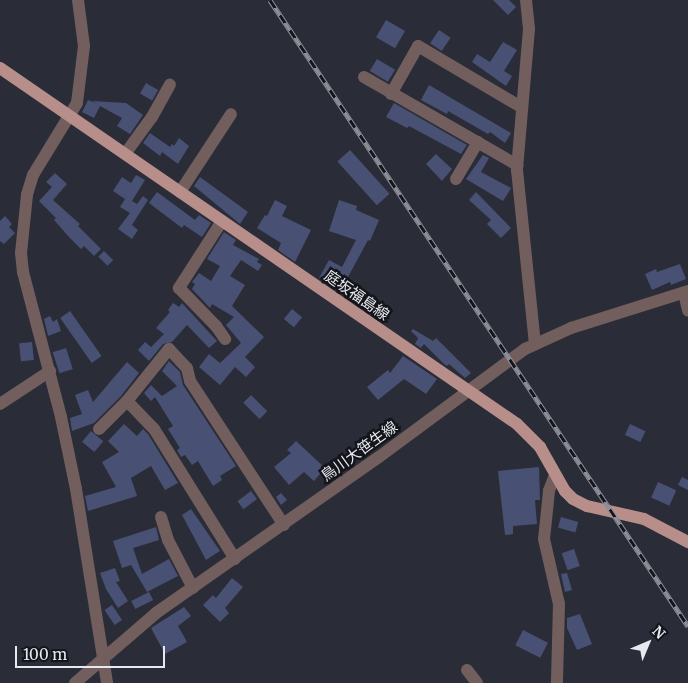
<!DOCTYPE html>
<html>
<head>
<meta charset="utf-8">
<style>
  body { margin:0 }
  #map { position:relative; width:688px; height:683px; overflow:hidden; background:#2a2d38; font-family:Merriweather,"Noto Sans JP",serif }
  div>[style] { position:absolute }
  [style*='--x'] { left:calc(var(--x)*1px); top:calc(var(--y)*1px); width:calc(var(--w)*1px); rotate:calc(var(--a)*1deg) }
  .building>* { inset:0; background:#485073; transform-origin:0 0 }
  .minor>* { height:12px; margin:-6px; padding:0 6px; transform-origin:6px; border-radius:6px; background:#725e5c }
  .major>* { height:12px; margin:-6px; padding:0 6px; transform-origin:6px; border-radius:6px; background:#b78e8a }
  .rail>* { height:5px; margin-top:-2.5px; transform-origin:0; background:repeating-linear-gradient(90deg,#14151a 0 9px,#8c8f98 0 18px); box-sizing:border-box; border-block:1px solid #8c8f98 }
  span { translate:-50% -50%; white-space:nowrap; text-align:center; line-height:1.15; -webkit-text-stroke:5px #14151a; paint-order:stroke }
  .street-label { font-size:15px; color:#e6e9f0 }
  .north { position:absolute; left:623px; top:618px; width:50px; height:50px; -webkit-text-stroke:4px #14151a; paint-order:stroke; rotate:45deg; font-size:14px; font-weight:700; line-height:20px; text-align:center; color:#e6e9f0 }
  .north::after { content:''; display:block; margin:auto; width:18px; height:22px; background:#e6e9f0; clip-path:polygon(50% 0,100% 100%,50% 72%,0 100%) }
  .scale { position:absolute; left:15px; top:646px; width:150px; height:22px; box-sizing:border-box; border:2px solid #e6e9f0; border-top:0; padding-left:6px; font-size:15px; line-height:18px; white-space:nowrap; color:#e6e9f0; -webkit-text-stroke:4px #14151a; paint-order:stroke }
</style>
</head>
<body>
<div id="map">
  <div class="building">
    <div style="clip-path:polygon(493px 0,509px 0,516px 7px,508px 15px)"></div>
    <div style="left:386px;top:20px;width:22px;height:20px;rotate:30deg"></div>
    <div style="left:439px;top:30px;width:14px;height:16px;rotate:34deg"></div>
    <div style="clip-path:polygon(503px 42px,517px 50px,504px 71px,512px 76px,506px 86px,472px 62px,477px 54px,490px 62px)"></div>
    <div style="left:377px;top:59px;width:21px;height:14px;rotate:31deg"></div>
    <div style="left:146px;top:83px;width:14px;height:12px;rotate:30deg"></div>
    <div style="clip-path:polygon(429px 85px,511px 133px,505px 143px,490px 132px,488px 134px,448px 111px,447px 114px,421px 100px)"></div>
    <div style="clip-path:polygon(88px 100px,97px 104px,92px 101px,126px 103px,143px 115px,130px 134px,117px 126px,122px 118px,100px 106px,94px 118px,82px 112px)"></div>
    <div style="clip-path:polygon(394px 103px,467px 145px,461px 154px,409px 126px,407px 128px,386px 117px)"></div>
    <div style="clip-path:polygon(150px 133px,170px 147px,172px 144px,174px 146px,179px 138px,189px 146px,178px 164px,162px 152px,160px 156px,143px 143px)"></div>
    <div style="left:350px;top:150px;width:59px;height:17px;rotate:48deg"></div>
    <div style="clip-path:polygon(436px 154px,452px 169px,442px 181px,426px 164px)"></div>
    <div style="clip-path:polygon(483px 155px,489px 158px,481px 172px,511px 188px,503px 201px,466px 179px)"></div>
    <div style="clip-path:polygon(55px 173px,67px 184px,53px 200px,80px 224px,78px 226px,101px 249px,94px 256px,84px 246px,81px 249px,69px 237px,54px 220px,56px 218px,39px 201px,52px 187px,46px 182px)"></div>
    <div style="clip-path:polygon(136px 175px,145px 180px,132px 201px,137px 204px,143px 196px,148px 200px,132px 225px,138px 230px,132px 239px,118px 229px,130px 213px,120px 207px,125px 199px,113px 191px,122px 177px,131px 183px)"></div>
    <div style="clip-path:polygon(200px 177px,248px 212px,240px 224px,194px 186px)"></div>
    <div style="clip-path:polygon(157px 192px,195px 220px,199px 215px,211px 223px,202px 237px,184px 225px,182px 228px,149px 203px)"></div>
    <div style="clip-path:polygon(476px 192px,511px 228px,501px 238px,487px 224px,491px 220px,469px 200px)"></div>
    <div style="clip-path:polygon(275px 200px,287px 206px,282px 216px,311px 230px,295px 262px,278px 250px,281px 243px,257px 228px,265px 215px,267px 216px)"></div>
    <div style="clip-path:polygon(339px 200px,357px 206px,356px 210px,379px 220px,370px 241px,368px 240px,341px 290px,319px 278px,329px 260px,342px 267px,356px 240px,329px 231px)"></div>
    <div style="clip-path:polygon(5px 216px,12px 224px,9px 227px,15px 233px,4px 244px,0 241px,0 221px)"></div>
    <div style="clip-path:polygon(224px 232px,236px 240px,233px 245px,259px 259px,257px 262px,262px 265px,258px 271px,241px 260px,230px 276px,245px 285px,232px 306px,264px 337px,245px 357px,255px 367px,246px 377px,235px 367px,220px 385px,199px 367px,209px 354px,220px 363px,241px 343px,226px 325px,234px 317px,212px 304px,210px 308px,192px 289px,195px 284px,192px 282px,199px 273px,211px 281px,220px 266px,207px 259px)"></div>
    <div style="left:104px;top:251px;width:13px;height:8px;rotate:45deg"></div>
    <div style="clip-path:polygon(680px 264px,686px 279px,671px 285px,670px 282px,652px 290px,645px 274px,656px 269px,657px 272px)"></div>
    <div style="clip-path:polygon(173px 303px,179px 307px,182px 303px,217px 341px,209px 348px,187px 325px,172px 342px,163px 344px,149px 361px,138px 350px,145px 342px,151px 347px,164px 334px,156px 328px,170px 312px,168px 310px)"></div>
    <div style="left:292px;top:309px;width:13px;height:13px;rotate:39deg"></div>
    <div style="left:70px;top:311px;width:55px;height:12px;rotate:55deg"></div>
    <div style="clip-path:polygon(50px 316px,53px 322px,57px 319px,61px 331px,48px 336px,44px 319px)"></div>
    <div style="clip-path:polygon(413px 329px,433px 341px,436px 338px,471px 373px,465px 378px,449px 364px,447px 366px,444px 364px,424px 344px,421px 348px,415px 344px,418px 338px,411px 331px)"></div>
    <div style="left:32px;top:342px;width:18px;height:13px;rotate:84deg"></div>
    <div style="left:66px;top:348px;width:22px;height:14px;rotate:72deg"></div>
    <div style="clip-path:polygon(403px 356px,437px 379px,426px 394px,404px 379px,378px 400px,367px 387px,388px 370px,390px 373px)"></div>
    <div style="clip-path:polygon(169px 361px,180px 372px,183px 385px,236px 466px,220px 476px,222px 480px,213px 486px,198px 461px,192px 465px,185px 455px,181px 457px,177px 450px,180px 448px,168px 429px,173px 426px,155px 397px,151px 401px,144px 393px,151px 385px,162px 396px,177px 386px,162px 371px)"></div>
    <div style="clip-path:polygon(127px 362px,139px 373px,121px 396px,94px 423px,72px 431px,70px 418px,82px 414px,75px 395px,88px 390px,93px 402px)"></div>
    <div style="left:251px;top:395px;width:23px;height:11px;rotate:45deg"></div>
    <div style="clip-path:polygon(124px 424px,137px 436px,143px 429px,148px 434px,178px 483px,165px 490px,151px 466px,131px 478px,137px 496px,88px 511px,85px 496px,116px 487px,102px 462px,119px 452px,108px 441px)"></div>
    <div style="left:630px;top:424px;width:17px;height:12px;rotate:25deg"></div>
    <div style="left:91px;top:431px;width:16px;height:14px;rotate:40deg"></div>
    <div style="clip-path:polygon(296px 441px,325px 468px,314px 481px,304px 472px,289px 485px,274px 467px,291px 453px,287px 450px)"></div>
    <div style="clip-path:polygon(539px 467px,540px 500px,535px 500px,537px 524px,513px 526px,513px 534px,505px 535px,498px 471px)"></div>
    <div style="clip-path:polygon(682px 477px,688px 480px,688px 490px,678px 485px)"></div>
    <div style="left:658px;top:482px;width:20px;height:17px;rotate:24deg"></div>
    <div style="left:251px;top:491px;width:10px;height:17px;rotate:53deg"></div>
    <div style="clip-path:polygon(281px 493px,287px 500px,281px 505px,276px 497px)"></div>
    <div style="clip-path:polygon(191px 509px,220px 551px,206px 560px,182px 515px)"></div>
    <div style="left:561px;top:517px;width:18px;height:11px;rotate:16deg"></div>
    <div style="clip-path:polygon(156px 527px,159px 540px,133px 548px,142px 574px,169px 559px,178px 576px,147px 592px,131px 565px,122px 568px,113px 541px)"></div>
    <div style="left:574px;top:549px;width:18px;height:13px;rotate:71deg"></div>
    <div style="clip-path:polygon(115px 568px,120px 581px,116px 582px,128px 601px,118px 608px,106px 589px,100px 573px)"></div>
    <div style="clip-path:polygon(567px 573px,572px 590px,565px 592px,561px 574px)"></div>
    <div style="clip-path:polygon(232px 578px,243px 587px,225px 608px,229px 613px,220px 622px,203px 605px,213px 595px,216px 598px)"></div>
    <div style="left:149px;top:592px;width:9px;height:20px;rotate:63deg"></div>
    <div style="left:112px;top:605px;width:18px;height:9px;rotate:56deg"></div>
    <div style="clip-path:polygon(184px 607px,191px 616px,178px 626px,187px 642px,165px 654px,151px 628px)"></div>
    <div style="clip-path:polygon(580px 614px,592px 644px,577px 650px,567px 628px,567px 618px)"></div>
    <div style="left:523px;top:630px;width:28px;height:17px;rotate:27deg"></div>
  </div>
  <div class="minor">
    <div style="--x:78;--y:0;--w:46;--a:82.6"></div>
    <div style="--x:84;--y:46;--w:57;--a:97"></div>
    <div style="--x:77;--y:103;--w:84;--a:121.4"></div>
    <div style="--x:33;--y:175;--w:21;--a:107"></div>
    <div style="--x:27;--y:195;--w:58;--a:95.9"></div>
    <div style="--x:21;--y:253;--w:19;--a:84"></div>
    <div style="--x:23;--y:272;--w:150;--a:75.3"></div>
    <div style="--x:61;--y:417;--w:74;--a:78.2"></div>
    <div style="--x:76;--y:489;--w:196;--a:80.9"></div>
    <div style="--x:526;--y:0;--w:29;--a:84"></div>
    <div style="--x:529;--y:29;--w:142;--a:94.9"></div>
    <div style="--x:517;--y:170;--w:175;--a:84.1"></div>
    <div style="--x:364;--y:77;--w:177;--a:29.9"></div>
    <div style="--x:391;--y:94;--w:55;--a:-60.6"></div>
    <div style="--x:418;--y:46;--w:120;--a:30.6"></div>
    <div style="--x:125;--y:154;--w:46;--a:-53.9"></div>
    <div style="--x:152;--y:117;--w:37;--a:-61"></div>
    <div style="--x:456;--y:179;--w:43;--a:-59.3"></div>
    <div style="--x:180;--y:192;--w:93;--a:-56.8"></div>
    <div style="--x:222;--y:221;--w:80;--a:122.7"></div>
    <div style="--x:179;--y:288;--w:53;--a:45.8"></div>
    <div style="--x:216;--y:326;--w:16;--a:55"></div>
    <div style="--x:684;--y:293;--w:18;--a:77"></div>
    <div style="--x:0;--y:404;--w:60;--a:-33.4"></div>
    <div style="--x:99;--y:429;--w:40;--a:-45"></div>
    <div style="--x:555;--y:475;--w:17;--a:111"></div>
    <div style="--x:549;--y:491;--w:48;--a:95.9"></div>
    <div style="--x:544;--y:539;--w:67;--a:77"></div>
    <div style="--x:559;--y:604;--w:79;--a:91.5"></div>
    <div style="--x:161;--y:517;--w:24;--a:73"></div>
    <div style="--x:168;--y:540;--w:54;--a:62.5"></div>
    <div style="--x:235;--y:559;--w:153;--a:-121.9"></div>
    <div style="--x:154;--y:429;--w:39;--a:-134"></div>
    <div style="--x:127;--y:401;--w:67;--a:-51.1"></div>
    <div style="--x:169;--y:349;--w:26;--a:47"></div>
    <div style="--x:187;--y:368;--w:13;--a:77"></div>
    <div style="--x:190;--y:381;--w:172;--a:56.9"></div>
    <div style="--x:467;--y:670;--w:16;--a:52"></div>
    <div style="--x:75;--y:683;--w:107;--a:-40.8"></div>
    <div style="--x:156;--y:613;--w:272;--a:-35"></div>
    <div style="--x:379;--y:457;--w:182;--a:-36.5"></div>
    <div style="--x:525;--y:349;--w:51;--a:-24.5"></div>
    <div style="--x:571;--y:328;--w:123;--a:-17.5"></div>
  </div>
  <div class="major">
    <div style="--x:0;--y:68;--w:628;--a:34.55"></div>
    <div style="--x:517;--y:424;--w:33;--a:45"></div>
    <div style="--x:540;--y:447;--w:51;--a:60.4"></div>
    <div style="--x:565;--y:491;--w:11;--a:45"></div>
    <div style="--x:573;--y:499;--w:16;--a:27"></div>
    <div style="--x:587;--y:506;--w:58;--a:12.8"></div>
    <div style="--x:644;--y:519;--w:50;--a:27.6"></div>
  </div>
  <div class="rail">
    <div style="--x:270;--y:0;--w:753;--a:56.27"></div>
  </div>
  <div class="street-label">
    <span style="left:357px;top:295px;rotate:35deg">庭坂福島線</span>
    <span style="left:359px;top:451px;rotate:-36deg">鳥川大笹生線</span>
  </div>
  <div class="north">N</div>
  <div class="scale">100 m</div>
</div>
</body>
</html>
